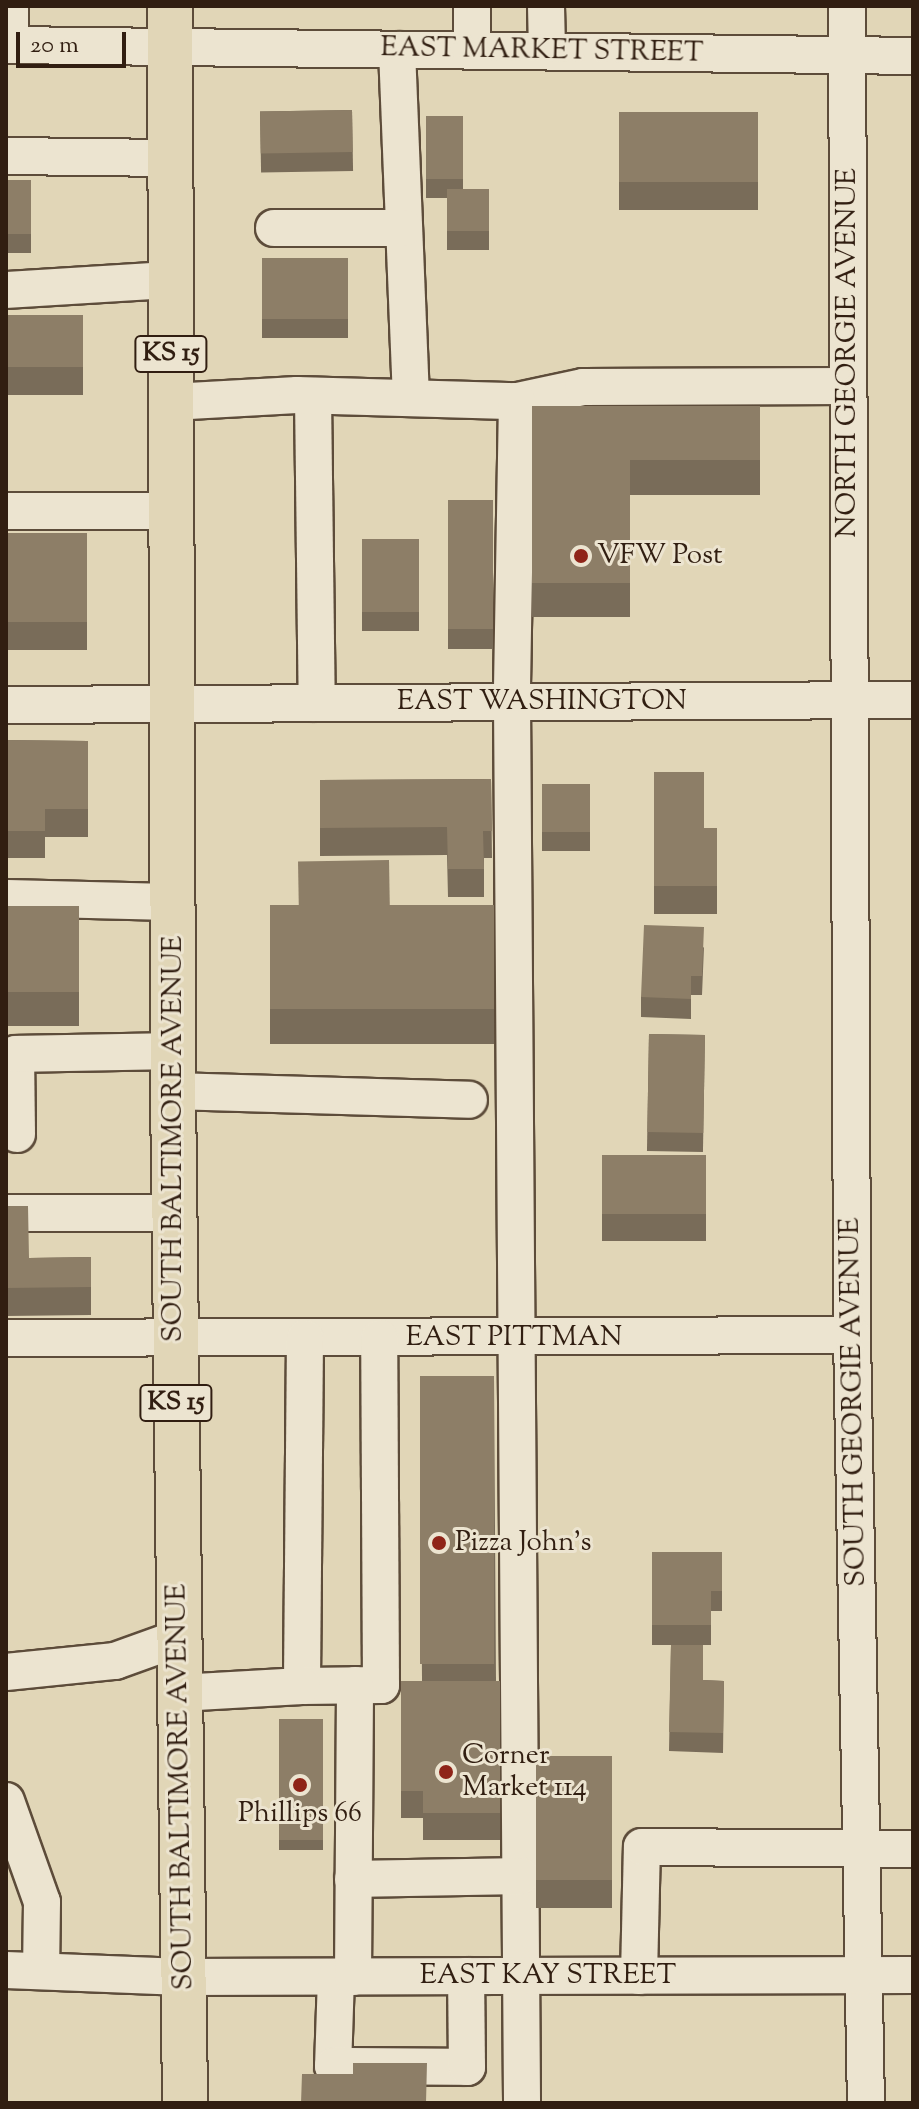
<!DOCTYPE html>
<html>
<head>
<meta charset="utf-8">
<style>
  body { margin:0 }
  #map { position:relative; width:919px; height:2109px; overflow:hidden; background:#e1d6b7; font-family:"Sorts Mill Goudy",serif }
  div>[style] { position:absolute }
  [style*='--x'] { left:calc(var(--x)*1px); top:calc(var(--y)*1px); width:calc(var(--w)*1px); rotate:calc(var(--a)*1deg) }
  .roads { filter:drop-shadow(2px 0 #5d4c3a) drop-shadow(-2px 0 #5d4c3a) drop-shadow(0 2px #5d4c3a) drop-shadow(0 -2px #5d4c3a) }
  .minor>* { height:36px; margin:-18px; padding:0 18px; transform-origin:18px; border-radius:18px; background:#ece4d0 }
  .major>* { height:44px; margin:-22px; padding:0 22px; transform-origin:22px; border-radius:22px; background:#e1d6b7 }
  .wall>* { inset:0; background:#796c59; transform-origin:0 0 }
  .building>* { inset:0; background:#8d7e67; transform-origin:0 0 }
  .dots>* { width:22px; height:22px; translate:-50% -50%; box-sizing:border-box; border:4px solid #ece4d0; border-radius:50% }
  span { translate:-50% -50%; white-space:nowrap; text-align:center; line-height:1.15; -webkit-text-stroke:6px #ece4d0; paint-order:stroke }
  .shield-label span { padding:2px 6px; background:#ece4d0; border:2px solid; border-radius:6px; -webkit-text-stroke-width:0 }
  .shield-label { font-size:26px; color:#311e11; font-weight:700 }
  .street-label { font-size:28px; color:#311e11 }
  .poi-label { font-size:28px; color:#311e11 }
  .left { translate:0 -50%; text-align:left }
  .frame { position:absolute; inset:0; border:8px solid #311e11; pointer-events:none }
  .scale { position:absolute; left:16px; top:32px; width:110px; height:36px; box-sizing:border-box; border:4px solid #311e11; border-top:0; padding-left:10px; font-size:24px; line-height:28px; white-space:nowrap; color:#311e11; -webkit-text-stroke:6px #ece4d0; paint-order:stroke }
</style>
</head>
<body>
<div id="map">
  <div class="roads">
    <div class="minor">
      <div style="--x:10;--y:6;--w:39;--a:89"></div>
      <div style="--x:472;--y:6;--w:44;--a:90"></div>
      <div style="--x:546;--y:6;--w:45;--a:88.7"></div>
      <div style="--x:847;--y:6;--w:1329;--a:89.78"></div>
      <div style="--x:852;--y:1335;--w:768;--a:88.96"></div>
      <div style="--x:6;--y:45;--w:907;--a:0.69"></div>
      <div style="--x:397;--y:50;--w:348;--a:87.7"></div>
      <div style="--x:6;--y:156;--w:165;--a:0.7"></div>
      <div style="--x:274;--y:228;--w:130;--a:0"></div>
      <div style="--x:6;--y:290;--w:165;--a:-3.5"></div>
      <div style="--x:313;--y:396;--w:307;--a:89.3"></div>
      <div style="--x:517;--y:401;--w:67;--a:-12"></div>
      <div style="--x:583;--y:387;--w:264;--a:-0.2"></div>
      <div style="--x:171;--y:402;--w:126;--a:-3.2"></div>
      <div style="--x:297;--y:395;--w:220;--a:1.6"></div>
      <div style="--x:517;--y:401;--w:301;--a:91"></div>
      <div style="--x:512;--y:702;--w:1401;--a:89.59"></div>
      <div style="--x:6;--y:511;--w:165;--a:0"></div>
      <div style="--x:6;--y:705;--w:907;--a:-0.32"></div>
      <div style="--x:6;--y:898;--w:166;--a:1.4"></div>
      <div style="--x:173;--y:1091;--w:296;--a:1.7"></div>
      <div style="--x:17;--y:1134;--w:80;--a:-90.7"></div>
      <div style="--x:16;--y:1054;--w:157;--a:-1.1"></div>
      <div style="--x:6;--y:1213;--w:168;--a:0"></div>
      <div style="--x:6;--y:1338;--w:846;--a:-0.2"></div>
      <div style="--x:305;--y:1338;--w:348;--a:90.5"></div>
      <div style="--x:302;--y:1686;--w:79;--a:-0.7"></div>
      <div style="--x:381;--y:1685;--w:347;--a:-90.3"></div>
      <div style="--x:6;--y:1672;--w:110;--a:-5.8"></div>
      <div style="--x:115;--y:1661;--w:68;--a:-19.8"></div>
      <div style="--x:179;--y:1693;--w:123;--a:-3.3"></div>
      <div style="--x:6;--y:1801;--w:107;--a:70.4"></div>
      <div style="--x:42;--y:1902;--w:69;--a:90.8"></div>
      <div style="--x:353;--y:1879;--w:168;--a:-1"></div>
      <div style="--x:6;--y:1970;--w:177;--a:2.3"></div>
      <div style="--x:183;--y:1977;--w:730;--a:-0.16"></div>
      <div style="--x:639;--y:1976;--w:129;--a:-88.7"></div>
      <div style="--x:642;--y:1847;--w:271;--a:0.4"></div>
      <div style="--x:336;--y:1977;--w:89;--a:91.9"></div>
      <div style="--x:333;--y:2066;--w:134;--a:0.4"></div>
      <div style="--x:467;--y:2067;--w:91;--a:-90.6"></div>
      <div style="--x:353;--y:1977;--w:292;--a:-89.6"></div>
    </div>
    <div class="major">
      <div style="--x:170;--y:6;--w:1085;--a:89.84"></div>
      <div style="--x:173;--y:1091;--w:1012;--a:89.32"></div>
    </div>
  </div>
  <div class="wall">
    <div style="left:352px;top:110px;width:61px;height:92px;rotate:89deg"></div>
    <div style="left:758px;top:112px;width:98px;height:139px;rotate:90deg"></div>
    <div style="clip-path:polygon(426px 116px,463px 116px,463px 189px,489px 189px,489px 250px,447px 250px,447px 198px,426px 198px)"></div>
    <div style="left:6px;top:180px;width:25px;height:73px"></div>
    <div style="left:262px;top:258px;width:86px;height:80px"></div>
    <div style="left:83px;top:315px;width:80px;height:77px;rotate:90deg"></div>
    <div style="clip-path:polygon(532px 406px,760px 406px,760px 495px,630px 495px,630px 617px,532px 617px)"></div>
    <div style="left:448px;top:500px;width:45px;height:149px"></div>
    <div style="left:6px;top:533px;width:81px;height:117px"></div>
    <div style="left:362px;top:539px;width:57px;height:92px"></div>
    <div style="clip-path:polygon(6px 740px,88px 741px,88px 837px,45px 837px,45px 858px,6px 858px)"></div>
    <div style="clip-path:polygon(654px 772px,704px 828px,717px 828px,717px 914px,654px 914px)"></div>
    <div style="clip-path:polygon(491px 779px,492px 858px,484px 858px,484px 897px,448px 897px,447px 855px,320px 856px,320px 780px)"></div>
    <div style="left:542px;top:784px;width:48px;height:67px"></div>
    <div style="left:270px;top:905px;width:224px;height:139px"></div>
    <div style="left:6px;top:906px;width:73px;height:120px"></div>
    <div style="clip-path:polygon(704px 947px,702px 995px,691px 995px,691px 1019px,641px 1017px,641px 997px)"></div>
    <div style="left:649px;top:1034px;width:56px;height:117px;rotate:1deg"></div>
    <div style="left:602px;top:1155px;width:104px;height:86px"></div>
    <div style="clip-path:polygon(6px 1206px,29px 1258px,91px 1257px,91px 1315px,6px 1316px)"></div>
    <div style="clip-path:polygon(420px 1376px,494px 1376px,496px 1681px,500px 1681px,500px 1840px,423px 1840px,423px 1818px,401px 1818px,401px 1681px,422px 1681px)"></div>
    <div style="clip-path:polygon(652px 1552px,722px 1552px,722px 1611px,711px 1611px,711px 1645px,652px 1645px)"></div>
    <div style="clip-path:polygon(671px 1645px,703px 1680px,724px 1681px,723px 1753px,669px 1751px)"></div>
    <div style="left:279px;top:1719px;width:44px;height:131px"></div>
    <div style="left:536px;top:1756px;width:76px;height:152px"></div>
  </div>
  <div class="building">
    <div style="left:352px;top:110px;width:42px;height:92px;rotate:89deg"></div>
    <div style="left:758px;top:112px;width:70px;height:139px;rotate:90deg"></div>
    <div style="left:426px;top:116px;width:37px;height:63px"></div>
    <div style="left:6px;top:180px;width:25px;height:54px"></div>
    <div style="left:447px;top:189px;width:42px;height:42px"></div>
    <div style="left:262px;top:258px;width:86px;height:61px"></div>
    <div style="left:83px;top:315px;width:52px;height:77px;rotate:90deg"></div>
    <div style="clip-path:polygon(532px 406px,760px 406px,760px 460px,630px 460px,630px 583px,532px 583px)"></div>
    <div style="left:448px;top:500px;width:45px;height:129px"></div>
    <div style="left:6px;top:533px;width:81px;height:89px"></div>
    <div style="left:362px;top:539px;width:57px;height:73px"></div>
    <div style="clip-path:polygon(6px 740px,88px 741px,88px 809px,45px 809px,45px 831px,6px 831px)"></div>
    <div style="clip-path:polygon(654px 772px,704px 772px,704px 828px,717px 828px,717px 886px,654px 886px)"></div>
    <div style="clip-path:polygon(491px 779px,492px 831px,483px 831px,484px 869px,448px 869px,447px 827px,320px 828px,320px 780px)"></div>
    <div style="left:542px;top:784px;width:48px;height:48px"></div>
    <div style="left:389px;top:860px;width:45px;height:91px;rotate:89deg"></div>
    <div style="left:270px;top:905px;width:224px;height:104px"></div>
    <div style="left:6px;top:906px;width:73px;height:86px"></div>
    <div style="clip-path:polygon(644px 925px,704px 927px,702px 976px,691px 976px,691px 999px,641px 997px)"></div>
    <div style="left:649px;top:1034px;width:56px;height:98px;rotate:1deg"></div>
    <div style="left:602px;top:1155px;width:104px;height:59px"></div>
    <div style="clip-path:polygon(6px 1206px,28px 1206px,29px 1258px,91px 1257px,91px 1287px,6px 1288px)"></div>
    <div style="left:420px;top:1376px;width:74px;height:288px"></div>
    <div style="clip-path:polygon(652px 1552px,722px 1552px,722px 1591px,711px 1591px,711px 1625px,652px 1625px)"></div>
    <div style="clip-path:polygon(671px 1645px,703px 1645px,703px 1680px,724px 1681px,723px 1733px,669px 1732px)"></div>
    <div style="clip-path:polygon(401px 1681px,500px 1681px,500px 1813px,423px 1813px,423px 1791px,401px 1791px)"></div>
    <div style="left:279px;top:1719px;width:44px;height:121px"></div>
    <div style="left:536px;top:1756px;width:76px;height:124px"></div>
    <div style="clip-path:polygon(353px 2063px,427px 2063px,426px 2103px,301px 2103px,302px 2074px,353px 2074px)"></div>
  </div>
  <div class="dots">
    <div style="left:581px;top:556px;background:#8f2418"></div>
    <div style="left:439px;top:1543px;background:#8f2418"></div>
    <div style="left:446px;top:1772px;background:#8f2418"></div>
    <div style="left:300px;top:1785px;background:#8f2418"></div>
  </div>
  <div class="shield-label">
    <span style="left:171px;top:354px">KS 15</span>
    <span style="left:176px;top:1403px">KS 15</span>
  </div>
  <div class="street-label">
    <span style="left:542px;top:51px;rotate:1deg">EAST MARKET STREET</span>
    <span style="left:848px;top:353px;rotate:-90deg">NORTH GEORGIE AVENUE</span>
    <span style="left:542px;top:702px">EAST WASHINGTON</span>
    <span style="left:174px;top:1139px;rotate:-90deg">SOUTH BALTIMORE AVENUE</span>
    <span style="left:514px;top:1338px">EAST PITTMAN</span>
    <span style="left:854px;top:1402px;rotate:-91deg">SOUTH GEORGIE AVENUE</span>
    <span style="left:181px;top:1787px;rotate:-91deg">SOUTH BALTIMORE AVENUE</span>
    <span style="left:548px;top:1976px">EAST KAY STREET</span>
  </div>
  <div class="poi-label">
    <span class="left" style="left:597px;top:556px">VFW Post</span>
    <span class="left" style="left:455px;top:1543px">Pizza John's</span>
    <span class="left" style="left:462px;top:1772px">Corner<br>Market 114</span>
    <span style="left:300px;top:1814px">Phillips 66</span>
  </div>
  <div class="frame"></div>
  <div class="scale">20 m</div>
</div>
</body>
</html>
